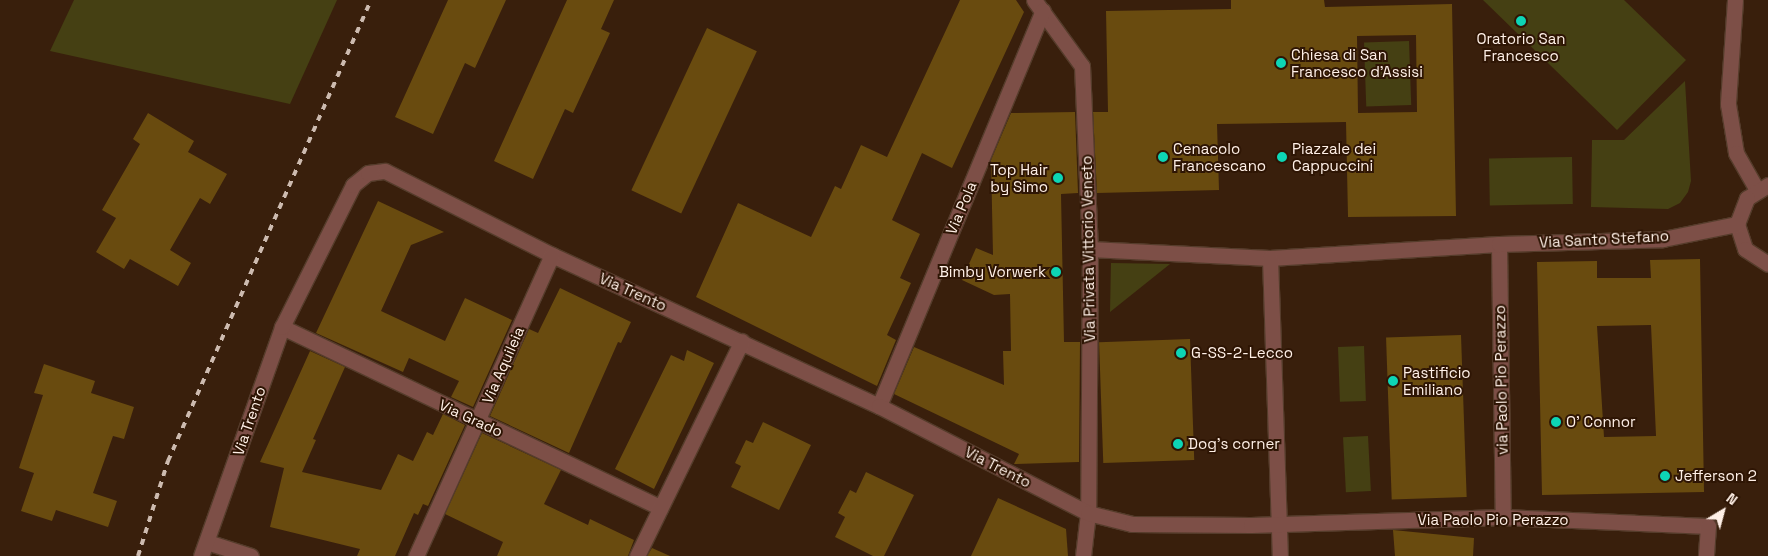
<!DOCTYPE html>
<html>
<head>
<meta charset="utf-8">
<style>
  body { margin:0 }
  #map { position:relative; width:1768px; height:556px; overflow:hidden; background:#391f0c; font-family:"Space Grotesk",sans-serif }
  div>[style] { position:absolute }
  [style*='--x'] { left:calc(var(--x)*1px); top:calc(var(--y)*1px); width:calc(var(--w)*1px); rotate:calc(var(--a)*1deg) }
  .green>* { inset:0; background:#454013; transform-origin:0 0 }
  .building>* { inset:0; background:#694b0f; transform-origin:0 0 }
  .roads { filter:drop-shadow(1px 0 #553c2b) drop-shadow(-1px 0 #553c2b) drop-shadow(0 1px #553c2b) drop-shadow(0 -1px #553c2b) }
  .minor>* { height:15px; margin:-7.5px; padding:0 7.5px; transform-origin:7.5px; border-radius:7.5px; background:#7d4f47 }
  .rail>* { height:4px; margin-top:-2px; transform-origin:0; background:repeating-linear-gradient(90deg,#cdbbb0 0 6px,transparent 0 12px) }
  .dots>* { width:14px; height:14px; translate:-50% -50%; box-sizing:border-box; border:2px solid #2e1504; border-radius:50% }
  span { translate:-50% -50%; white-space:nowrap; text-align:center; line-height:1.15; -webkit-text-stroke:4px #2e1504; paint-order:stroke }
  .poi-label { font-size:15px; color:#fff0e7 }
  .left { translate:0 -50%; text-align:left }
  .right { translate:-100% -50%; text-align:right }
  .street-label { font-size:15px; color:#fff0e7 }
  .north { position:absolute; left:1698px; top:486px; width:50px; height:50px; -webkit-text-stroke:4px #2e1504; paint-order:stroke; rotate:37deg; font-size:14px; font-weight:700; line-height:20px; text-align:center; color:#fff0e7 }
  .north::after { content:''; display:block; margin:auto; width:18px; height:22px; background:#fff0e7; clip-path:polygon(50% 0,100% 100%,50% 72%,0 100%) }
</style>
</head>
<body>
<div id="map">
  <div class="green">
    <div style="clip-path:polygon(74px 0,337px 0,290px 104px,50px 51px)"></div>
    <div style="clip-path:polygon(1483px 0,1624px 0,1686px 60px,1617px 130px)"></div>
    <div style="left:1409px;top:41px;width:64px;height:45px;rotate:88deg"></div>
    <div style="clip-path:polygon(1685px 81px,1691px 181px,1688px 192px,1680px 203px,1668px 209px,1591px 207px,1592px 140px,1624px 140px)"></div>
    <div style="left:1572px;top:157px;width:47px;height:83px;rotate:89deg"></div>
    <div style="clip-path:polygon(1111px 263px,1170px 264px,1110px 312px)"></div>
    <div style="left:1364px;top:346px;width:55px;height:26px;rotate:88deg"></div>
    <div style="left:1368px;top:436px;width:55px;height:25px;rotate:87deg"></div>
  </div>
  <div class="building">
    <div style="clip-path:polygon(448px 0,506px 0,475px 68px,465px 63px,433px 134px,395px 117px)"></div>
    <div style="clip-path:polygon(567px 0,614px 0,601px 29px,610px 33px,573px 113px,565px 109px,533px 179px,494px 161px)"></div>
    <div style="clip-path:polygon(960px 0,1016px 0,1024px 12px,952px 168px,922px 153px,892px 220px,920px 234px,900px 278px,911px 283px,887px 335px,896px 340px,877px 386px,696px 297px,738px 203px,811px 237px,835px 186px,841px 189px,861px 145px,887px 157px)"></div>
    <div style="clip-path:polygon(evenodd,1231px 0,1324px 0,1325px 7px,1452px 4px,1456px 216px,1348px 217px,1346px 122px,1217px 124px,1219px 190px,1097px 193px,1093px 112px,1108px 112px,1106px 11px,1231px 9px,1231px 0,1416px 35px,1417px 112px,1358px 113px,1357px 36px,1416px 35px)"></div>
    <div style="left:707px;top:28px;width:55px;height:179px;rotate:25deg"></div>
    <div style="clip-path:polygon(1075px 112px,1078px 193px,1061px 194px,1064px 342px,1080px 342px,1079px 462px,1014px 464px,1019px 454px,894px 394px,914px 347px,1004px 385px,1003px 351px,1011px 351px,1010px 294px,994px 295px,962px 280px,976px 248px,993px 255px,991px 160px,1011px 113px)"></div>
    <div style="clip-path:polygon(148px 113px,194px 141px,188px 152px,227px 174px,210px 204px,200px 198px,170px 250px,191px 263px,178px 286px,130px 259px,124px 269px,96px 252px,116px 218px,102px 210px,140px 144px,133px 139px)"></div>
    <div style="clip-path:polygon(378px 201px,444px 232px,411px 245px,381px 311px,445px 341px,465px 298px,512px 320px,473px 407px,451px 397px,459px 381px,409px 358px,403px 372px,316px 333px)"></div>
    <div style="clip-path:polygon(evenodd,1700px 259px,1704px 492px,1542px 495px,1537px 262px,1597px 261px,1597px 278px,1651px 278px,1650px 260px,1700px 259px,1651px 325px,1656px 436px,1604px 437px,1597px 326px,1651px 325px)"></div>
    <div style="clip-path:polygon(560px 288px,631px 322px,621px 343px,618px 342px,569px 453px,490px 416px,529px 329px,538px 333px)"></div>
    <div style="left:1461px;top:335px;width:162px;height:75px;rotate:88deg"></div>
    <div style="left:1190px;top:339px;width:121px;height:91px;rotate:88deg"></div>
    <div style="clip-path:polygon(687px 350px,714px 363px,654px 489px,615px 469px,671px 355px,684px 361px)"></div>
    <div style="clip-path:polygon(310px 351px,345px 367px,313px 439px,316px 440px,302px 472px,381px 490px,398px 454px,413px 461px,427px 432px,433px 435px,443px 414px,465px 425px,428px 506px,423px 504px,418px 515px,414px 513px,395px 556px,357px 556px,360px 549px,270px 527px,284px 468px,260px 462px)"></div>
    <div style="clip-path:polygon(44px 364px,95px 381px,91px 393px,134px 407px,124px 439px,113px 436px,93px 493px,117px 501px,108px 527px,56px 510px,52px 521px,21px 511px,34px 473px,19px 468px,43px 395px,34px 393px)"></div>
    <div style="clip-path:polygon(763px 422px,811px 445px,779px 510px,731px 487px,741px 466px,735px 463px,746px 440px,753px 443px)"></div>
    <div style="clip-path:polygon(482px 433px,561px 470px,544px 504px,588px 525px,590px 519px,634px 540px,628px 556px,497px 556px,503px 542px,445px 514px)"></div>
    <div style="clip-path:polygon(866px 472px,914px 495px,884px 556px,873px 556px,835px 537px,845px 517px,838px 513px,850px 490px,856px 493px)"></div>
    <div style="clip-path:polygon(998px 498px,1066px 529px,1068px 556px,971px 556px)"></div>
    <div style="clip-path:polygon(1393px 530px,1474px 538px,1473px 556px,1395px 556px)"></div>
    <div style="clip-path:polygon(652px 548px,670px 556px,647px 556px)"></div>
  </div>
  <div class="roads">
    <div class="minor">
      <div style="--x:1034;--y:0;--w:82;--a:54"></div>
      <div style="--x:1082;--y:66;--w:183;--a:87.5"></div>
      <div style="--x:1090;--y:249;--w:264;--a:90.4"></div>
      <div style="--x:1088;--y:513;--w:43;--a:96.6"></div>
      <div style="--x:1735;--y:0;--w:104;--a:93.9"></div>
      <div style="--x:1728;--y:104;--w:50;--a:80.7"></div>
      <div style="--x:1736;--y:153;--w:43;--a:60.4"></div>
      <div style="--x:1768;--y:185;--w:25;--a:148"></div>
      <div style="--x:1747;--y:198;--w:28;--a:111"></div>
      <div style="--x:1737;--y:224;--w:26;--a:72"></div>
      <div style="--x:1745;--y:249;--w:27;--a:33"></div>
      <div style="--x:1499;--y:244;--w:273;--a:89.2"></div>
      <div style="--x:1090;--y:249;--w:180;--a:2.9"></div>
      <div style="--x:1270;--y:258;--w:229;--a:-3.5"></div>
      <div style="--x:1499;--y:244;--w:164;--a:-1.7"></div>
      <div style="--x:1663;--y:239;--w:76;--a:-11.5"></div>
      <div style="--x:1270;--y:258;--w:298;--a:88.1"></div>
      <div style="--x:282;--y:327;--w:419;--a:25.5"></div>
      <div style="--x:879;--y:406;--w:428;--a:-67.5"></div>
      <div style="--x:207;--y:542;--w:46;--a:17.7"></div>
      <div style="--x:201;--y:556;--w:243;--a:-70.5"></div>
      <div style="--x:282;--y:327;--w:159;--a:-63.4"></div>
      <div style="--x:353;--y:185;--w:19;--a:-39"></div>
      <div style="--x:368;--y:173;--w:17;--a:-7"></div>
      <div style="--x:385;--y:171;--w:187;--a:26.7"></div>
      <div style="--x:552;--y:255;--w:360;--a:24.8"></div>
      <div style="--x:879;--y:406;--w:235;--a:27.1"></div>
      <div style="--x:1088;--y:513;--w:45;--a:14"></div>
      <div style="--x:1132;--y:524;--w:119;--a:0.5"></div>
      <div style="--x:1251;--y:525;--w:252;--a:-1.8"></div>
      <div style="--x:1503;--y:517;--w:205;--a:2.5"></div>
      <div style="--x:1708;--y:526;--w:30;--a:94"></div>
      <div style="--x:416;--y:556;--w:330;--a:-65.7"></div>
      <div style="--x:637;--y:556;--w:239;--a:-64"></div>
    </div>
  </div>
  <div class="rail">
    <div style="--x:138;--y:556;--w:100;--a:-72.5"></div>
    <div style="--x:168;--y:461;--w:504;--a:-66.23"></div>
  </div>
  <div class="dots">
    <div style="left:1521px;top:21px;background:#0dd5b5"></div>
    <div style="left:1281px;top:63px;background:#0dd5b5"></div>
    <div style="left:1163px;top:157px;background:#0dd5b5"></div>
    <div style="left:1282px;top:157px;background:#0dd5b5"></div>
    <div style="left:1058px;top:178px;background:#0dd5b5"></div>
    <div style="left:1056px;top:272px;background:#0dd5b5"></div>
    <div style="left:1181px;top:353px;background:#0dd5b5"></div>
    <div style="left:1393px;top:381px;background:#0dd5b5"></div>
    <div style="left:1556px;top:422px;background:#0dd5b5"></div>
    <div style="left:1178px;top:444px;background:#0dd5b5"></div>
    <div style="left:1665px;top:476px;background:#0dd5b5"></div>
  </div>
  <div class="poi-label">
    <span style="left:1521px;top:47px">Oratorio San<br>Francesco</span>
    <span class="left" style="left:1291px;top:63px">Chiesa di San<br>Francesco d'Assisi</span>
    <span class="left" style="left:1173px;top:157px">Cenacolo<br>Francescano</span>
    <span class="left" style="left:1292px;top:157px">Piazzale dei<br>Cappuccini</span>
    <span class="right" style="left:1048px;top:178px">Top Hair<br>by Simo</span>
    <span class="right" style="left:1046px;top:272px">Bimby Vorwerk</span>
    <span class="left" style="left:1191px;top:353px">G-SS-2-Lecco</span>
    <span class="left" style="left:1403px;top:381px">Pastificio<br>Emiliano</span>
    <span class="left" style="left:1566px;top:422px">O' Connor</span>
    <span class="left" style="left:1188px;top:444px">Dog's corner</span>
    <span class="left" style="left:1675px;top:476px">Jefferson 2</span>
  </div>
  <div class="street-label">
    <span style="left:961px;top:208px;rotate:-67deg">Via Pola</span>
    <span style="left:1604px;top:239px;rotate:-3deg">Via Santo Stefano</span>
    <span style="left:1088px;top:249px;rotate:-91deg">Via Privata Vittorio Veneto</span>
    <span style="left:633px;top:292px;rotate:24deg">Via Trento</span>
    <span style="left:503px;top:365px;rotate:-66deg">Via Aquileia</span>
    <span style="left:1501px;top:380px;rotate:-91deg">via Paolo Pio Perazzo</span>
    <span style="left:471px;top:418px;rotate:25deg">Via Grado</span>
    <span style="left:249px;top:421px;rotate:-71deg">Via Trento</span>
    <span style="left:998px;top:467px;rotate:27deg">Via Trento</span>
    <span style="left:1493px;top:520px">Via Paolo Pio Perazzo</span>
  </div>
  <div class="north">N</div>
</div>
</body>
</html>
